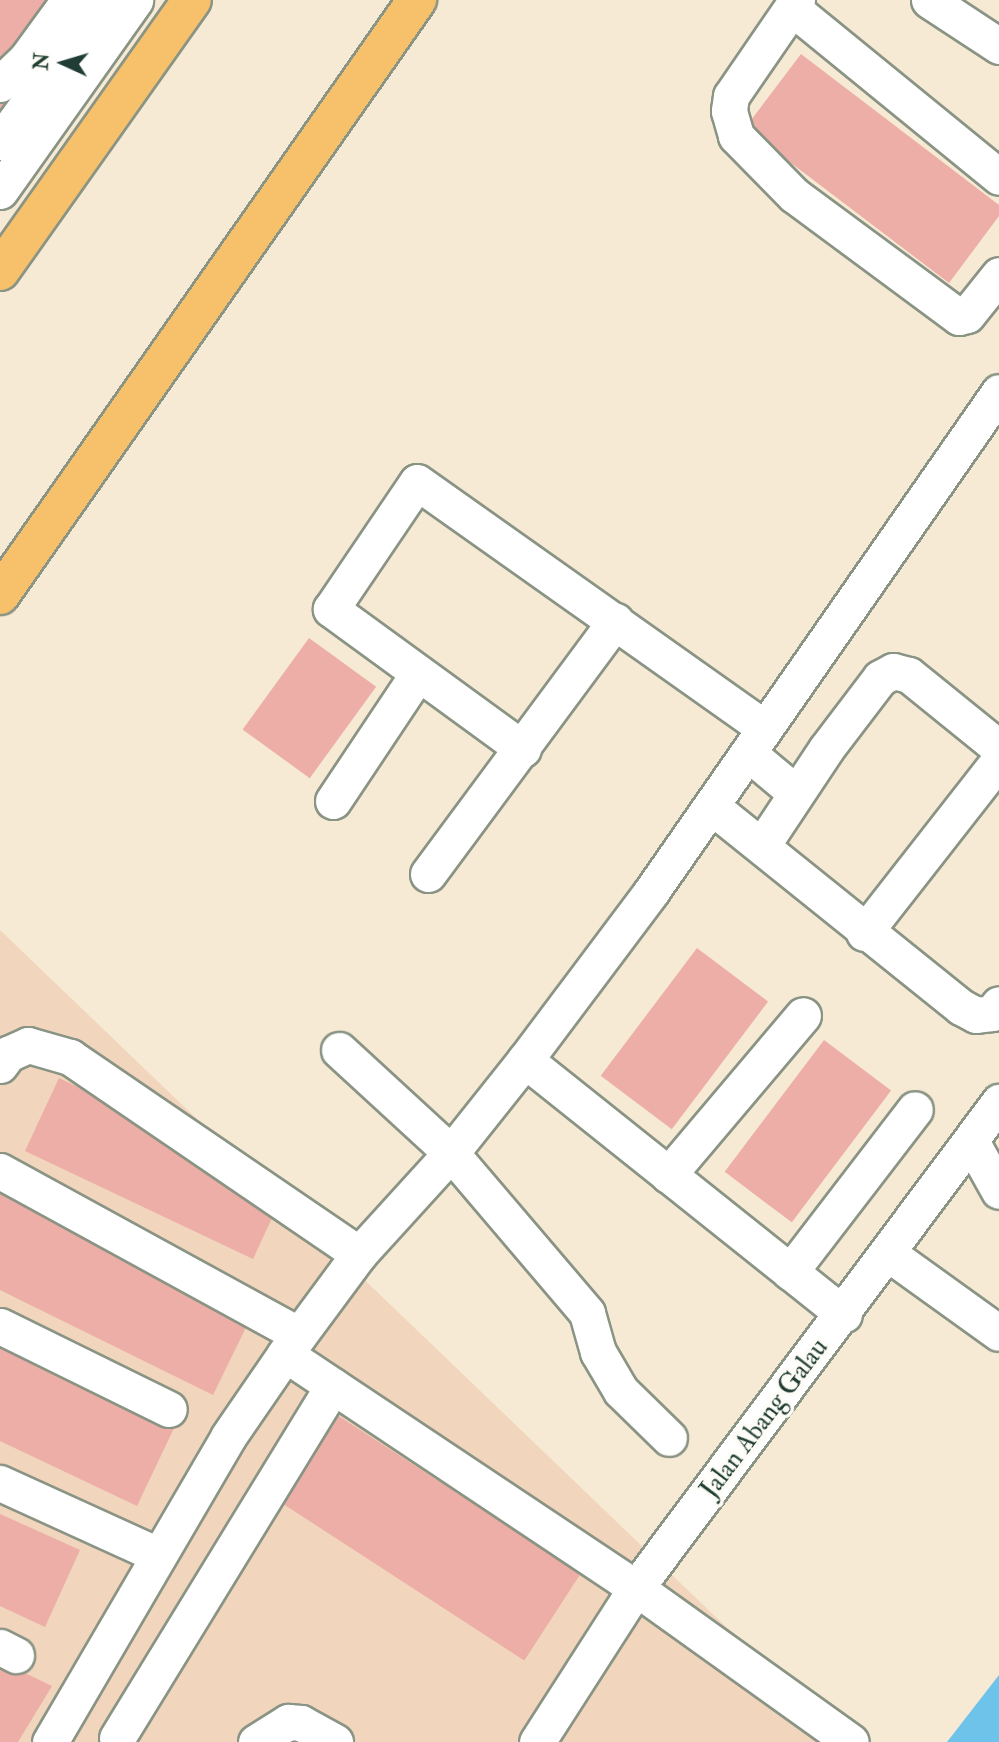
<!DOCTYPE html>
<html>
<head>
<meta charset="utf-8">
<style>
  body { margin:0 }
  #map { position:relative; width:999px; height:1742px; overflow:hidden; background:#f6ead5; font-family:"IM FELL Double Pica",serif }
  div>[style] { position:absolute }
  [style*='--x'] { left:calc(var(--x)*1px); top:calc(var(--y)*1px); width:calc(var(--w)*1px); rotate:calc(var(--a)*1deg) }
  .built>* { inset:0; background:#f1d5bd }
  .water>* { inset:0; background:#6ec3eb }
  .building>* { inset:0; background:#ecaea6; transform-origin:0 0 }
  .roads { filter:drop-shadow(2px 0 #8a9484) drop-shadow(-2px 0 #8a9484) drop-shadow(0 2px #8a9484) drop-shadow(0 -2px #8a9484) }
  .minor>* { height:35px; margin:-17.5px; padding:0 17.5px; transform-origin:17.5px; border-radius:17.5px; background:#fff }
  .major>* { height:38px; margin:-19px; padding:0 19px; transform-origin:19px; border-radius:19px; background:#f7c06b }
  span { translate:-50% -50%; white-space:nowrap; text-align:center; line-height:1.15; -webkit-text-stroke:7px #fdfcf7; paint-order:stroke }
  .street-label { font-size:26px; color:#1f3d34 }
  .north { position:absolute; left:28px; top:28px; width:70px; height:70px; -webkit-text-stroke:5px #fdfcf7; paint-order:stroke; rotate:274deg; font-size:19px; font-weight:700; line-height:28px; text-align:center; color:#1f3d34 }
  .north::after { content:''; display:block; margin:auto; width:24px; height:32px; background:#1f3d34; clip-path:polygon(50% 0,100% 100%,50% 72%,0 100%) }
</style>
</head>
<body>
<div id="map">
  <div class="built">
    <div style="clip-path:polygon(0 930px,846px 1742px,0 1742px)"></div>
  </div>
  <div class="water">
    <div style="clip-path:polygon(999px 1675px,999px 1742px,947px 1742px)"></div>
  </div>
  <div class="building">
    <div style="clip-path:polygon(0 0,123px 0,0 159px)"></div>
    <div style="clip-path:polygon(801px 54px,999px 205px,999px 216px,949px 283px,745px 128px)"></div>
    <div style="left:309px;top:638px;width:83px;height:113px;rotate:36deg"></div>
    <div style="left:697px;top:948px;width:89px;height:160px;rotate:37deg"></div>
    <div style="left:824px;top:1040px;width:84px;height:165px;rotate:37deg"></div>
    <div style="clip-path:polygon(59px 1078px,187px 1139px,273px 1216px,253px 1259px,25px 1151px)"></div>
    <div style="clip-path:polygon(0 1192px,252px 1315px,213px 1395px,0 1290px)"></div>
    <div style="clip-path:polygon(0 1342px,175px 1426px,137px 1506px,0 1441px)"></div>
    <div style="left:331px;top:1411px;width:298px;height:104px;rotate:33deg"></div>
    <div style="clip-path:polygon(0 1514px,80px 1550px,45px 1627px,0 1606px)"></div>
    <div style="clip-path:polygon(0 1661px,52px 1686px,18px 1742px,0 1742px)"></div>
  </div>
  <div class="roads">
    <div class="minor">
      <div style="--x:797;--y:0;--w:116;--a:124.5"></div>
      <div style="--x:731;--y:96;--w:15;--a:98"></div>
      <div style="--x:729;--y:111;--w:26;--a:74"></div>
      <div style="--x:736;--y:136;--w:83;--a:45.5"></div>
      <div style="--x:794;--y:195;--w:205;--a:36.5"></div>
      <div style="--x:959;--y:317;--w:8;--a:-14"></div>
      <div style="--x:967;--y:315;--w:51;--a:-51.3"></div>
      <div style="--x:929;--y:0;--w:84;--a:33.3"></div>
      <div style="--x:792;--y:8;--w:267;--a:39.2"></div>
      <div style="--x:0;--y:84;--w:36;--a:-44"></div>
      <div style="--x:26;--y:59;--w:73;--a:-53.9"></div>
      <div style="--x:0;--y:142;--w:175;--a:-54"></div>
      <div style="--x:0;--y:191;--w:234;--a:-54.7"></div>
      <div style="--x:523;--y:749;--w:238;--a:-143.9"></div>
      <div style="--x:331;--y:609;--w:153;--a:-55.9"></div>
      <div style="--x:417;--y:482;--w:425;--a:35.3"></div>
      <div style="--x:748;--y:753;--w:62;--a:39.8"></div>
      <div style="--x:333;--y:801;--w:151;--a:-56.3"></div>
      <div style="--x:711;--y:806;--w:321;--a:38.8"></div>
      <div style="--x:961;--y:1007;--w:17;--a:28"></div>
      <div style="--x:976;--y:1015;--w:16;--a:-7"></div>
      <div style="--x:992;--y:1013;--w:11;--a:-52"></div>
      <div style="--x:763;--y:844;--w:114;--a:-56.4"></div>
      <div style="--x:826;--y:749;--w:89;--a:-52.7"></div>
      <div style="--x:880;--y:678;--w:15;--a:-28"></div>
      <div style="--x:893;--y:671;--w:16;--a:14"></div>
      <div style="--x:909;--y:675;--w:116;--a:39"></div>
      <div style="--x:428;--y:874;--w:315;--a:-53.5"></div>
      <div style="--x:864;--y:933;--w:219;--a:-52"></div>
      <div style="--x:339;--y:1050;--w:152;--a:42.6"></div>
      <div style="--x:451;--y:1153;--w:210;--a:49.6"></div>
      <div style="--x:587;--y:1313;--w:41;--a:74.2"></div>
      <div style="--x:598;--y:1352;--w:45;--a:59.5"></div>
      <div style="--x:621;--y:1391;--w:67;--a:44.4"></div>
      <div style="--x:525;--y:1060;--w:408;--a:38.6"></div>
      <div style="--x:0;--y:1065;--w:14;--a:-54"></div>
      <div style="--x:8;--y:1054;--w:22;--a:-24"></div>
      <div style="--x:28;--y:1045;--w:44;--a:15.9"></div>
      <div style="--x:70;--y:1057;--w:350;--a:34.3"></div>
      <div style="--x:971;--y:1141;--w:57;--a:60.8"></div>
      <div style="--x:0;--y:1171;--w:341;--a:28.7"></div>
      <div style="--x:668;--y:1175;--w:209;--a:-49.8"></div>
      <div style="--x:889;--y:1254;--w:135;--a:35.7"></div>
      <div style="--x:790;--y:1272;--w:205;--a:-52.5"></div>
      <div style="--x:0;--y:1326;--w:188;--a:26.2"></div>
      <div style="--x:285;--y:1354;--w:422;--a:33.7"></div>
      <div style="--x:636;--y:1588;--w:264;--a:35.6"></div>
      <div style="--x:0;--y:1483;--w:174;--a:24.5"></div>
      <div style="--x:0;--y:1647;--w:18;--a:27"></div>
      <div style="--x:117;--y:1738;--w:413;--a:-58.5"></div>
      <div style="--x:50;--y:1742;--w:353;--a:-59.7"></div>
      <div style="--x:228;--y:1437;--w:101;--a:-55.5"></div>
      <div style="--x:285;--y:1354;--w:124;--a:-53.5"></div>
      <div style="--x:359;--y:1254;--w:137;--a:-47.7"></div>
      <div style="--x:451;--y:1153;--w:119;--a:-51.5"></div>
      <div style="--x:525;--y:1060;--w:210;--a:-53.1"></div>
      <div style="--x:651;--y:892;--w:609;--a:-55.16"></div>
      <div style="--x:256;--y:1742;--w:38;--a:-32"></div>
      <div style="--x:288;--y:1722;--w:13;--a:4"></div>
      <div style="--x:301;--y:1723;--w:39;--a:29"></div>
      <div style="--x:537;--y:1742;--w:183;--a:-57.3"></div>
      <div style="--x:636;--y:1588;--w:607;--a:-53.24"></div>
    </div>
    <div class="major">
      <div style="--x:0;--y:271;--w:332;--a:-54.7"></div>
      <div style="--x:0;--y:595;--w:727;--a:-54.98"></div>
    </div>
  </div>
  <div class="street-label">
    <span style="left:765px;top:1419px;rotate:-53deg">Jalan Abang Galau</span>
  </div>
  <div class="north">N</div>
</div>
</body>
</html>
